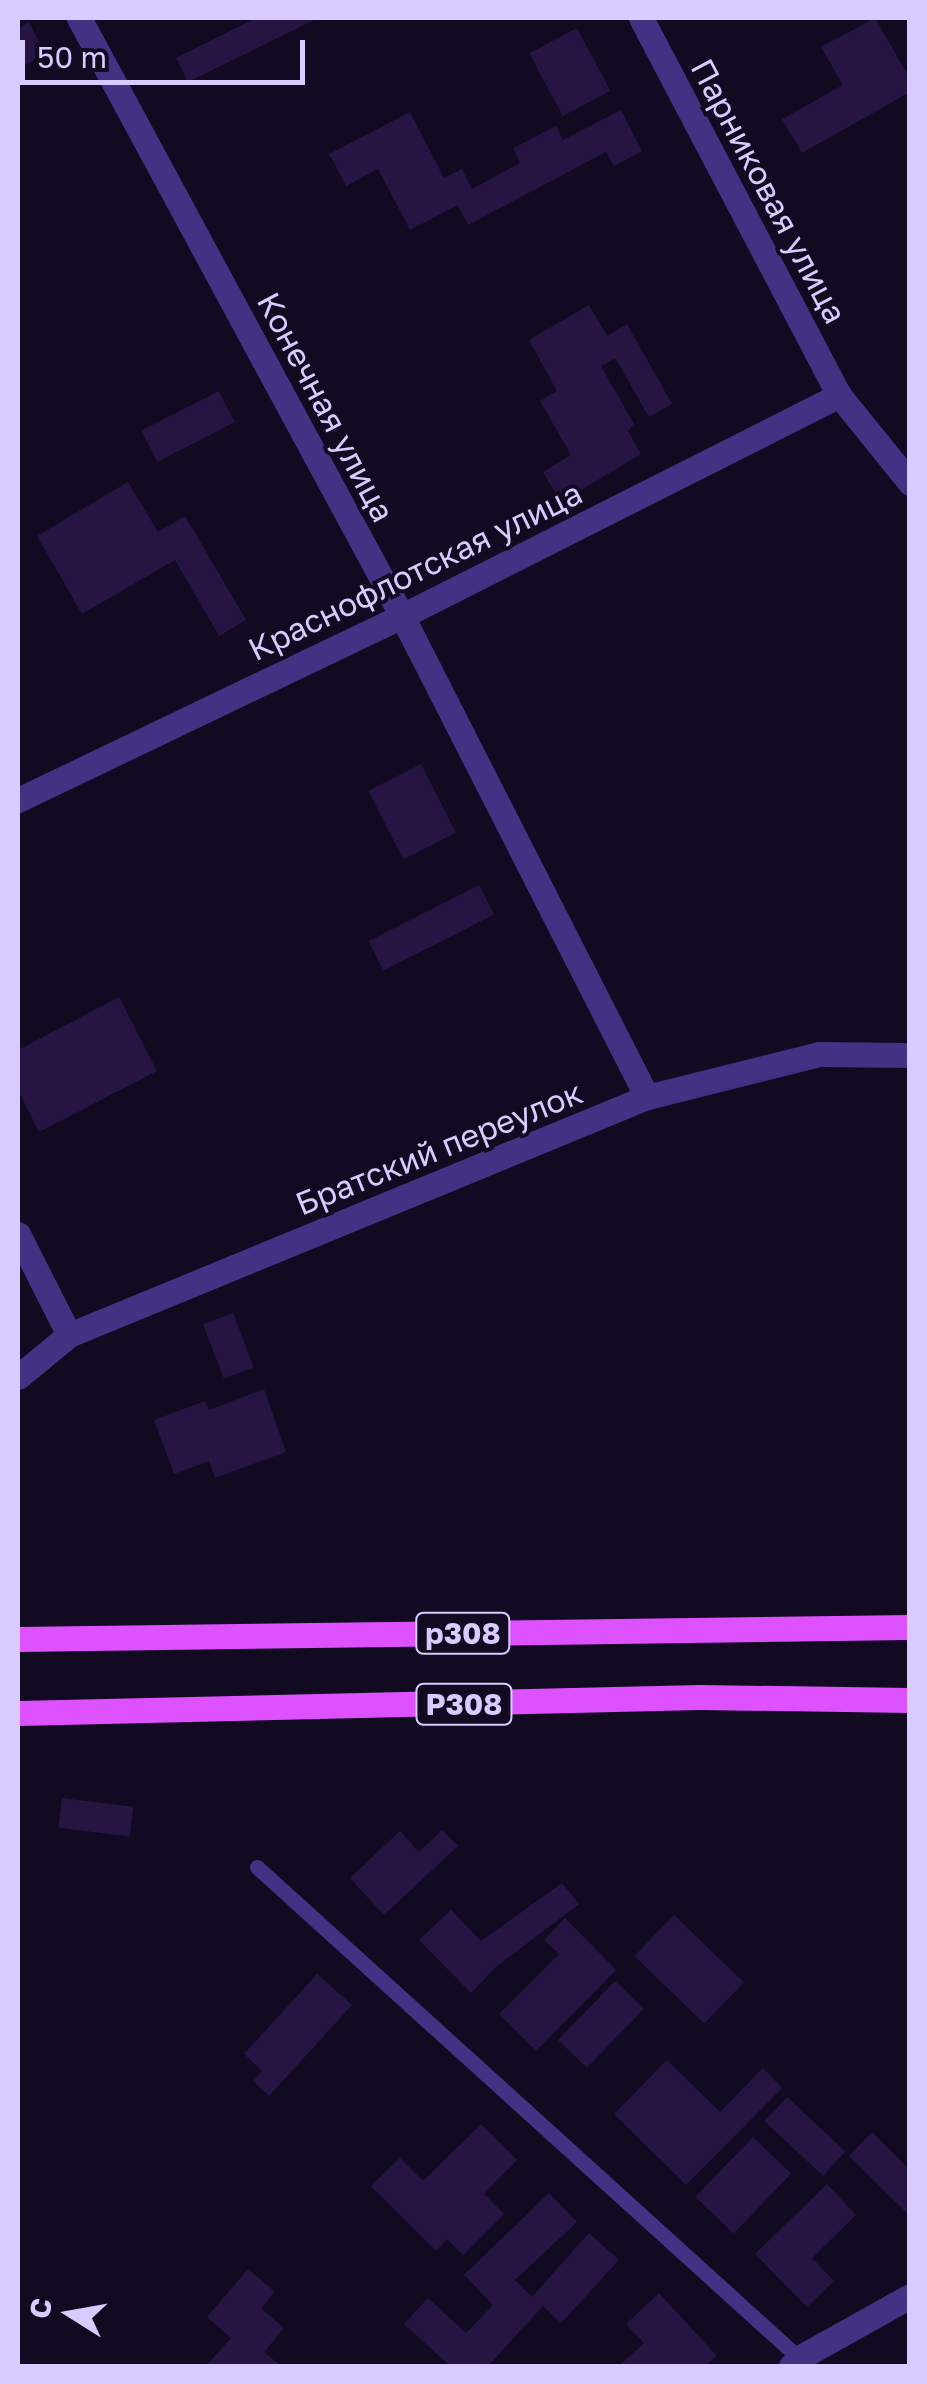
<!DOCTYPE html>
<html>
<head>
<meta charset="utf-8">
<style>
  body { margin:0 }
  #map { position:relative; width:927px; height:2384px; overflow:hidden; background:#120a20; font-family:"Golos Text",sans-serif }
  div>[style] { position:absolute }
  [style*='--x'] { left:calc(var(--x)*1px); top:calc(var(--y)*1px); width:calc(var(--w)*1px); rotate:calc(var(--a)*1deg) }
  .building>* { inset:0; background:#261543; transform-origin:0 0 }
  .service>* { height:15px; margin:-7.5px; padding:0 7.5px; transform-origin:7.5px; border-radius:7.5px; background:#433184 }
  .minor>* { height:25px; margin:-12.5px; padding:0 12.5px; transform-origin:12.5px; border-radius:12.5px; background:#433184 }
  .primary>* { height:25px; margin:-12.5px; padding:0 12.5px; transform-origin:12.5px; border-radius:12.5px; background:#dd51ff }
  span { translate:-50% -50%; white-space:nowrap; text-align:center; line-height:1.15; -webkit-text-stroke:8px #120a20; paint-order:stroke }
  .shield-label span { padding:2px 8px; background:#120a20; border:2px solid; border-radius:8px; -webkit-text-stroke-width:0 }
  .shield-label { font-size:30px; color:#d9caff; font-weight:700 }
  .street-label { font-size:32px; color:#d9caff }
  .frame { position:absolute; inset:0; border:20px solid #d9caff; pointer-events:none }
  .north { position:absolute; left:20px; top:2264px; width:100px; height:100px; -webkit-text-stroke:8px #120a20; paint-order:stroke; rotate:281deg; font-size:28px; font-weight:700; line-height:40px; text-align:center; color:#d9caff }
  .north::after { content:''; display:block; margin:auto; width:35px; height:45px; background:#d9caff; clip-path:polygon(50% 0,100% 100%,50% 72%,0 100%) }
  .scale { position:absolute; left:20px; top:40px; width:285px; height:45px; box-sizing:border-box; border:5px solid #d9caff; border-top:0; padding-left:12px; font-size:30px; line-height:35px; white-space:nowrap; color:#d9caff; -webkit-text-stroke:8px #120a20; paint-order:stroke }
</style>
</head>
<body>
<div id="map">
  <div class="building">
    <div style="clip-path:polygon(256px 18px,318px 18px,188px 82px,176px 58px)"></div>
    <div style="clip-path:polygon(875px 18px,910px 79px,910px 92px,802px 153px,782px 119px,843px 85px,821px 47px)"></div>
    <div style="clip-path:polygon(29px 22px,45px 54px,18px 69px,18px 29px)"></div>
    <div style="left:577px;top:28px;width:71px;height:54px;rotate:62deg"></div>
    <div style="clip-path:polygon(621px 110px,642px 151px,614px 166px,606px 152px,468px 225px,458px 205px,410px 230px,378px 169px,346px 186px,329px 154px,410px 112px,444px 178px,462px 169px,472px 189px,520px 163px,513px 148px,556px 126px,563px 140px)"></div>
    <div style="clip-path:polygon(589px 305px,607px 336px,627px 324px,672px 404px,649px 417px,615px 358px,601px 366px,634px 424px,628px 431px,641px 454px,561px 502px,543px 472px,571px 455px,540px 401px,557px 391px,529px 340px)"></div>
    <div style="left:219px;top:391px;width:35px;height:87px;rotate:63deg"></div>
    <div style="clip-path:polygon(128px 482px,158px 532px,185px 516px,246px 620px,219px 636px,175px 560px,82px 614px,37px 536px)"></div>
    <div style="left:421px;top:764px;width:77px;height:59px;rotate:63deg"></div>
    <div style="left:479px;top:885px;width:33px;height:124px;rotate:63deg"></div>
    <div style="clip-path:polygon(119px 997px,157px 1071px,39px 1132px,18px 1090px,18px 1050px)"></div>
    <div style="left:233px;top:1313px;width:58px;height:32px;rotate:69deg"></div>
    <div style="clip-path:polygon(264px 1389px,286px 1452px,215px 1478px,209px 1461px,174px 1474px,154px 1420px,205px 1401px,209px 1410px)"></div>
    <div style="left:62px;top:1798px;width:72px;height:30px;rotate:7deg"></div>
    <div style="clip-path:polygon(442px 1830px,458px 1846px,384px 1915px,350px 1878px,400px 1831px,419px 1852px)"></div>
    <div style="clip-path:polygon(562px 1883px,579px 1904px,497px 1966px,471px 1993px,419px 1940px,451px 1910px,481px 1941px)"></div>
    <div style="left:674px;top:1915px;width:97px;height:57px;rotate:44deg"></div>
    <div style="clip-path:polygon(565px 1918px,616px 1970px,536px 2051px,499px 2014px,559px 1954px,544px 1940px)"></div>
    <div style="clip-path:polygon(317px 1974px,352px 2005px,269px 2096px,253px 2081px,262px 2071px,244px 2054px)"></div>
    <div style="left:615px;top:1981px;width:40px;height:82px;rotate:44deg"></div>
    <div style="clip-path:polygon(667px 2060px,720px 2112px,763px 2068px,782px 2088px,686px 2185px,614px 2114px)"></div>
    <div style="left:787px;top:2097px;width:80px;height:33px;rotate:43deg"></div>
    <div style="clip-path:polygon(481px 2124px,517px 2160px,484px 2194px,504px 2214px,463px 2255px,447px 2239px,436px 2251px,371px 2186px,400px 2158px,423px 2181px)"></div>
    <div style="clip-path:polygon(872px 2132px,910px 2170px,910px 2216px,849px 2156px)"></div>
    <div style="left:753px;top:2137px;width:53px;height:83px;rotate:44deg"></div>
    <div style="clip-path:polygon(827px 2184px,856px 2215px,812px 2258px,834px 2281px,807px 2307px,755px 2254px)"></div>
    <div style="clip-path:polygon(549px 2193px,577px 2222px,515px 2280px,532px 2297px,589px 2233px,619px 2260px,561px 2323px,543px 2306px,488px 2366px,450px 2366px,404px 2324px,428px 2298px,466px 2333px,493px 2305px,464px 2275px)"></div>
    <div style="clip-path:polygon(248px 2269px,275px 2292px,261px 2308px,284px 2328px,264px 2352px,281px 2366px,206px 2366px,231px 2338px,207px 2317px)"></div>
    <div style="clip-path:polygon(659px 2293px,717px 2356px,705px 2366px,619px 2366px,644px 2343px,626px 2324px)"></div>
  </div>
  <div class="service">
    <div style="--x:257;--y:1867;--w:731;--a:42.17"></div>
  </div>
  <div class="minor">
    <div style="--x:79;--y:18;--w:680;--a:61.63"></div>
    <div style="--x:402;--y:616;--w:540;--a:63.01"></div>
    <div style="--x:641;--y:18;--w:426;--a:62.3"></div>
    <div style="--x:839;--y:395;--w:113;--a:51.1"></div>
    <div style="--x:18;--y:800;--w:426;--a:-25.6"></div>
    <div style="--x:402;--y:616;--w:490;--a:-26.8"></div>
    <div style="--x:18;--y:1234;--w:113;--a:63.2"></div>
    <div style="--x:18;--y:1377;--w:66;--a:-39.5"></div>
    <div style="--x:69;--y:1335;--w:625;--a:-22.38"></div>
    <div style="--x:647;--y:1097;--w:177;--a:-14"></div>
    <div style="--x:819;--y:1054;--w:91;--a:0.6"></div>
    <div style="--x:791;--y:2366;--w:11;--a:-45"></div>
    <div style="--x:799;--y:2358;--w:127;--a:-29.2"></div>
  </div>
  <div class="primary">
    <div style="--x:18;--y:1639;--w:892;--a:-0.77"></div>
    <div style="--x:18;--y:1713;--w:682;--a:-1.34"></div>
    <div style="--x:700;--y:1697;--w:210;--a:0.8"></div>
  </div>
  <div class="shield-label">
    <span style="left:463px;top:1633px">p308</span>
    <span style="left:464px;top:1704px">P308</span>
  </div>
  <div class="street-label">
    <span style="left:769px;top:191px;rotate:62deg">Парниковая улица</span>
    <span style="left:326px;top:407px;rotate:62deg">Конечная улица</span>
    <span style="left:415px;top:571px;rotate:-26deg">Краснофлотская улица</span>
    <span style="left:439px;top:1148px;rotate:-22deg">Братский переулок</span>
  </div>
  <div class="frame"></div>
  <div class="north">С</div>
  <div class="scale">50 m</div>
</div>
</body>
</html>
